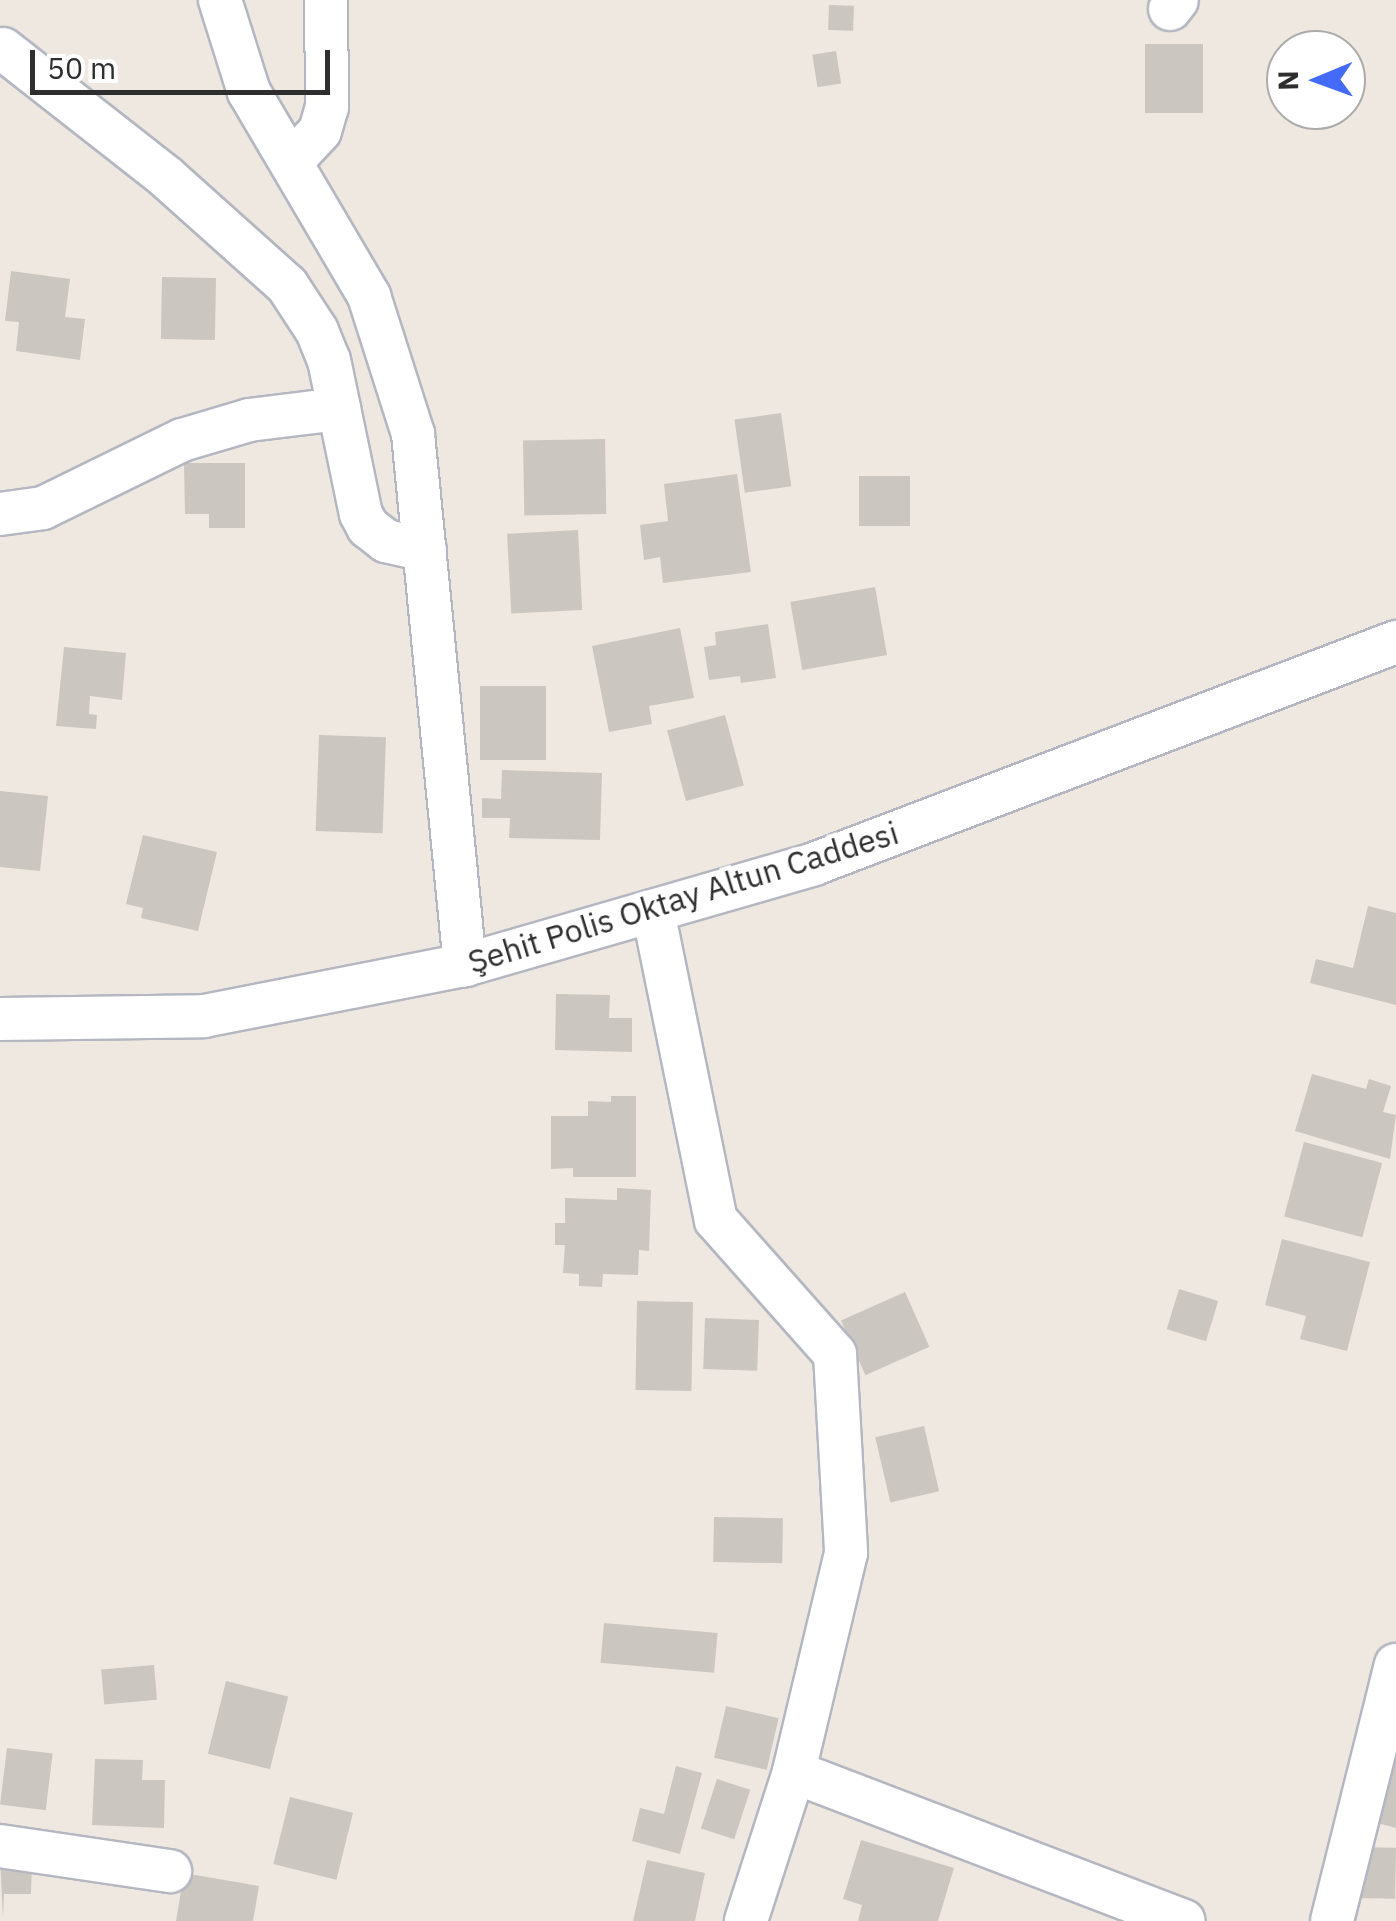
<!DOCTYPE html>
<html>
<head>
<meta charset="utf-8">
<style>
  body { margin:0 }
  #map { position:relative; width:1396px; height:1921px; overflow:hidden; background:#efe8e1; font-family:"IBM Plex Sans",sans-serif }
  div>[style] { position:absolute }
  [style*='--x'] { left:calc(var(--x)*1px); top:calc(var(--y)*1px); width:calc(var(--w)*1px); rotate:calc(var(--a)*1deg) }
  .building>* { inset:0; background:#cbc6bf; transform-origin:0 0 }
  .roads { filter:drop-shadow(2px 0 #b4b7c1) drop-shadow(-2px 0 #b4b7c1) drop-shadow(0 2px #b4b7c1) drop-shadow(0 -2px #b4b7c1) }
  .minor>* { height:42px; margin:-21px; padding:0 21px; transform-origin:21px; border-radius:21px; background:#fff }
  span { translate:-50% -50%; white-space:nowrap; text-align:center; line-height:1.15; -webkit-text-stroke:9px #fff; paint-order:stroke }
  .street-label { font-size:32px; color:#2e2e2e }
  .north { position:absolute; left:1266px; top:30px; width:100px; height:100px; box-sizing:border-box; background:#fff; border:2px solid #ababab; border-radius:50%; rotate:269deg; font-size:28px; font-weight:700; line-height:40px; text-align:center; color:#2e2e2e }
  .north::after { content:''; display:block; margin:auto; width:35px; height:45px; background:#446af8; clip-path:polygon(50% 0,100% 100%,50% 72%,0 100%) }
  .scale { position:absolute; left:30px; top:50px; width:300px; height:45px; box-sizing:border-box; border:5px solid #2e2e2e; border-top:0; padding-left:12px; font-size:30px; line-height:35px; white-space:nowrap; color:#2e2e2e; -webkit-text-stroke:8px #fff; paint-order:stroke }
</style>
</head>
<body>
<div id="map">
  <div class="building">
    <div style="left:829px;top:5px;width:25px;height:25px;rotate:2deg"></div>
    <div style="left:1145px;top:44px;width:58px;height:69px"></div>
    <div style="left:836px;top:51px;width:33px;height:24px;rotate:81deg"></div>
    <div style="clip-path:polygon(11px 271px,70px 279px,65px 317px,85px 319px,80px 360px,16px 351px,19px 322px,5px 321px)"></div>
    <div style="left:162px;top:277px;width:54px;height:62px;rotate:1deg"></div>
    <div style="left:781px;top:413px;width:74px;height:47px;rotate:82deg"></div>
    <div style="left:605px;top:439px;width:75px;height:82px;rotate:89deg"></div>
    <div style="clip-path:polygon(184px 463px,245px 463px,245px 528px,209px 528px,209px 514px,185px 514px)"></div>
    <div style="clip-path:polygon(737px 474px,751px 572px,663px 583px,660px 557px,644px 560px,640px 525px,668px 521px,664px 484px)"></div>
    <div style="left:859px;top:476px;width:51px;height:50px"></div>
    <div style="left:578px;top:530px;width:80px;height:71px;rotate:87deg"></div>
    <div style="left:875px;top:587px;width:69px;height:86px;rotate:80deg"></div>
    <div style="clip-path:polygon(768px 624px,776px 678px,741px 683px,740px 676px,709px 680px,704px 647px,716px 645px,715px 632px)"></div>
    <div style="clip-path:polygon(680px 628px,694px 698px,649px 706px,652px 724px,609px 732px,592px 646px)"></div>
    <div style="clip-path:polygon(64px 647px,126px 653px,122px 700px,90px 696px,89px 714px,97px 715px,96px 729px,56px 726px)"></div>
    <div style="left:546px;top:686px;width:74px;height:66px;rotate:90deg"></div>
    <div style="left:725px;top:715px;width:73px;height:60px;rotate:75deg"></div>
    <div style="left:319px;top:735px;width:67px;height:96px;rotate:2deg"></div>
    <div style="clip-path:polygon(502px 770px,602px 773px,600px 840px,509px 838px,510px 818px,482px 818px,482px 798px,501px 799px)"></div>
    <div style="clip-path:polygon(0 791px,48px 796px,40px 871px,0 867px)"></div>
    <div style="clip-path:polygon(143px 835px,217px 852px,198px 931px,141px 918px,143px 908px,126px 904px)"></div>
    <div style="clip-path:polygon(1368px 906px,1396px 913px,1396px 1005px,1310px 983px,1316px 959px,1353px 968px)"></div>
    <div style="clip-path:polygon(556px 994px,610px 995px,609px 1018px,632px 1018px,632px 1052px,555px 1050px)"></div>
    <div style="clip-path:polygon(1312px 1074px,1366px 1089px,1369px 1079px,1391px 1086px,1383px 1112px,1396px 1115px,1390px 1159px,1295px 1131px)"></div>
    <div style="clip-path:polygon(611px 1096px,636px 1096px,636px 1177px,573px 1177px,573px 1168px,551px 1169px,551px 1116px,588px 1116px,588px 1101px,611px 1102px)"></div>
    <div style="left:1304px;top:1142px;width:81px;height:77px;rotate:15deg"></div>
    <div style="clip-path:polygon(617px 1188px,651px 1190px,649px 1251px,639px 1250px,638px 1275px,603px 1274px,602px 1287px,579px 1286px,579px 1274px,563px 1273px,565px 1245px,555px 1245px,555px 1223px,565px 1223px,565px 1198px,617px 1200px)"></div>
    <div style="clip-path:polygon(1282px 1239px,1370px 1262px,1347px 1351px,1300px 1339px,1306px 1316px,1265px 1305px)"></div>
    <div style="left:1179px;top:1289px;width:41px;height:42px;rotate:17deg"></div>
    <div style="left:905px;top:1292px;width:60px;height:70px;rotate:66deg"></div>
    <div style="left:637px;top:1301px;width:56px;height:89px;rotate:1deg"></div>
    <div style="left:705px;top:1318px;width:54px;height:51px;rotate:2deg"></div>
    <div style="left:924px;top:1426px;width:67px;height:50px;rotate:77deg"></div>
    <div style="left:714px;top:1517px;width:69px;height:45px;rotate:1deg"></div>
    <div style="left:604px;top:1623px;width:114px;height:40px;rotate:5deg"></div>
    <div style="left:154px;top:1665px;width:35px;height:53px;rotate:85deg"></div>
    <div style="left:226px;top:1681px;width:64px;height:75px;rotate:14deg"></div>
    <div style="left:726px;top:1706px;width:54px;height:53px;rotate:13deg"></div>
    <div style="clip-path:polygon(1396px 1710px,1396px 1828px,1366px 1820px)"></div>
    <div style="left:7px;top:1748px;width:46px;height:57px;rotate:7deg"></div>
    <div style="clip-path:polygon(95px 1759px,143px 1760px,142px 1780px,165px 1780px,164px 1828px,92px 1825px)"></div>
    <div style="clip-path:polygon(676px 1766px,702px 1773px,680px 1854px,632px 1841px,640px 1808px,664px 1814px)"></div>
    <div style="left:717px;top:1779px;width:35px;height:52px;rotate:18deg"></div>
    <div style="left:290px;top:1797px;width:65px;height:69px;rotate:14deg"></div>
    <div style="clip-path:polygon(861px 1840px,954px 1868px,938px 1921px,858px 1921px,862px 1905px,843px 1899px)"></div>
    <div style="left:1354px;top:1847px;width:42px;height:51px;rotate:1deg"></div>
    <div style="clip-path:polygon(0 1857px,32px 1858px,31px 1894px,4px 1894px,3px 1918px)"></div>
    <div style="clip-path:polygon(647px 1860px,705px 1873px,695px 1921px,633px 1921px)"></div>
    <div style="clip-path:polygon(184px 1873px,259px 1886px,253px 1921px,176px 1921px)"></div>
  </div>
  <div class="roads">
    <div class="minor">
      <div style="--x:220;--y:0;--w:96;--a:72.5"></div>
      <div style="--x:249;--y:92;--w:237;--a:59.5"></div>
      <div style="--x:369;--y:296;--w:145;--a:72.3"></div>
      <div style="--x:413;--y:434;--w:534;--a:84.41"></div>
      <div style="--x:1170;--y:9;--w:11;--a:-52"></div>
      <div style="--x:3;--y:49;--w:206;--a:38.1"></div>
      <div style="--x:165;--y:176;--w:164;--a:41.8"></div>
      <div style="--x:287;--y:285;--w:55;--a:56.9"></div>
      <div style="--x:317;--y:331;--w:31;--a:68"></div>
      <div style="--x:329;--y:360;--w:157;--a:78.3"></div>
      <div style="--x:361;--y:514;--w:15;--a:62"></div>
      <div style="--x:368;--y:527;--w:23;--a:38"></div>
      <div style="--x:386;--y:541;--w:40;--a:13"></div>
      <div style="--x:291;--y:162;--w:42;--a:-46.9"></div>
      <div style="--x:320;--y:131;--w:25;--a:-74"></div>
      <div style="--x:327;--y:107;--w:107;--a:-90.5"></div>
      <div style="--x:0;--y:514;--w:43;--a:-7.9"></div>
      <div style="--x:43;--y:508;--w:155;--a:-26.1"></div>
      <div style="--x:182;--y:440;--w:70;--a:-16.6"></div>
      <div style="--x:249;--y:420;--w:91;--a:-7"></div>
      <div style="--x:653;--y:911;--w:315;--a:78.5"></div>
      <div style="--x:716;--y:1220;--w:179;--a:48.4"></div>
      <div style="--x:835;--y:1354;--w:199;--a:86.8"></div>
      <div style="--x:846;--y:1553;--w:225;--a:103.4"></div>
      <div style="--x:794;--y:1772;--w:157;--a:107.9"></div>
      <div style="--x:0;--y:1019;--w:204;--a:-0.8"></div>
      <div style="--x:204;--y:1016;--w:266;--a:-11.1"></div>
      <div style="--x:465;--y:965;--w:363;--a:-16.1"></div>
      <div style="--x:814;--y:864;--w:623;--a:-20.88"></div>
      <div style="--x:794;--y:1772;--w:417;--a:20.9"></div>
      <div style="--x:0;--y:1846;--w:172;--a:8.4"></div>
      <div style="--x:1332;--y:1921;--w:264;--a:-76"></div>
    </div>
  </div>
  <div class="street-label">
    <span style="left:683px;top:897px;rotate:-17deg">Şehit Polis Oktay Altun Caddesi</span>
  </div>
  <div class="north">N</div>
  <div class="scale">50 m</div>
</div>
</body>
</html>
